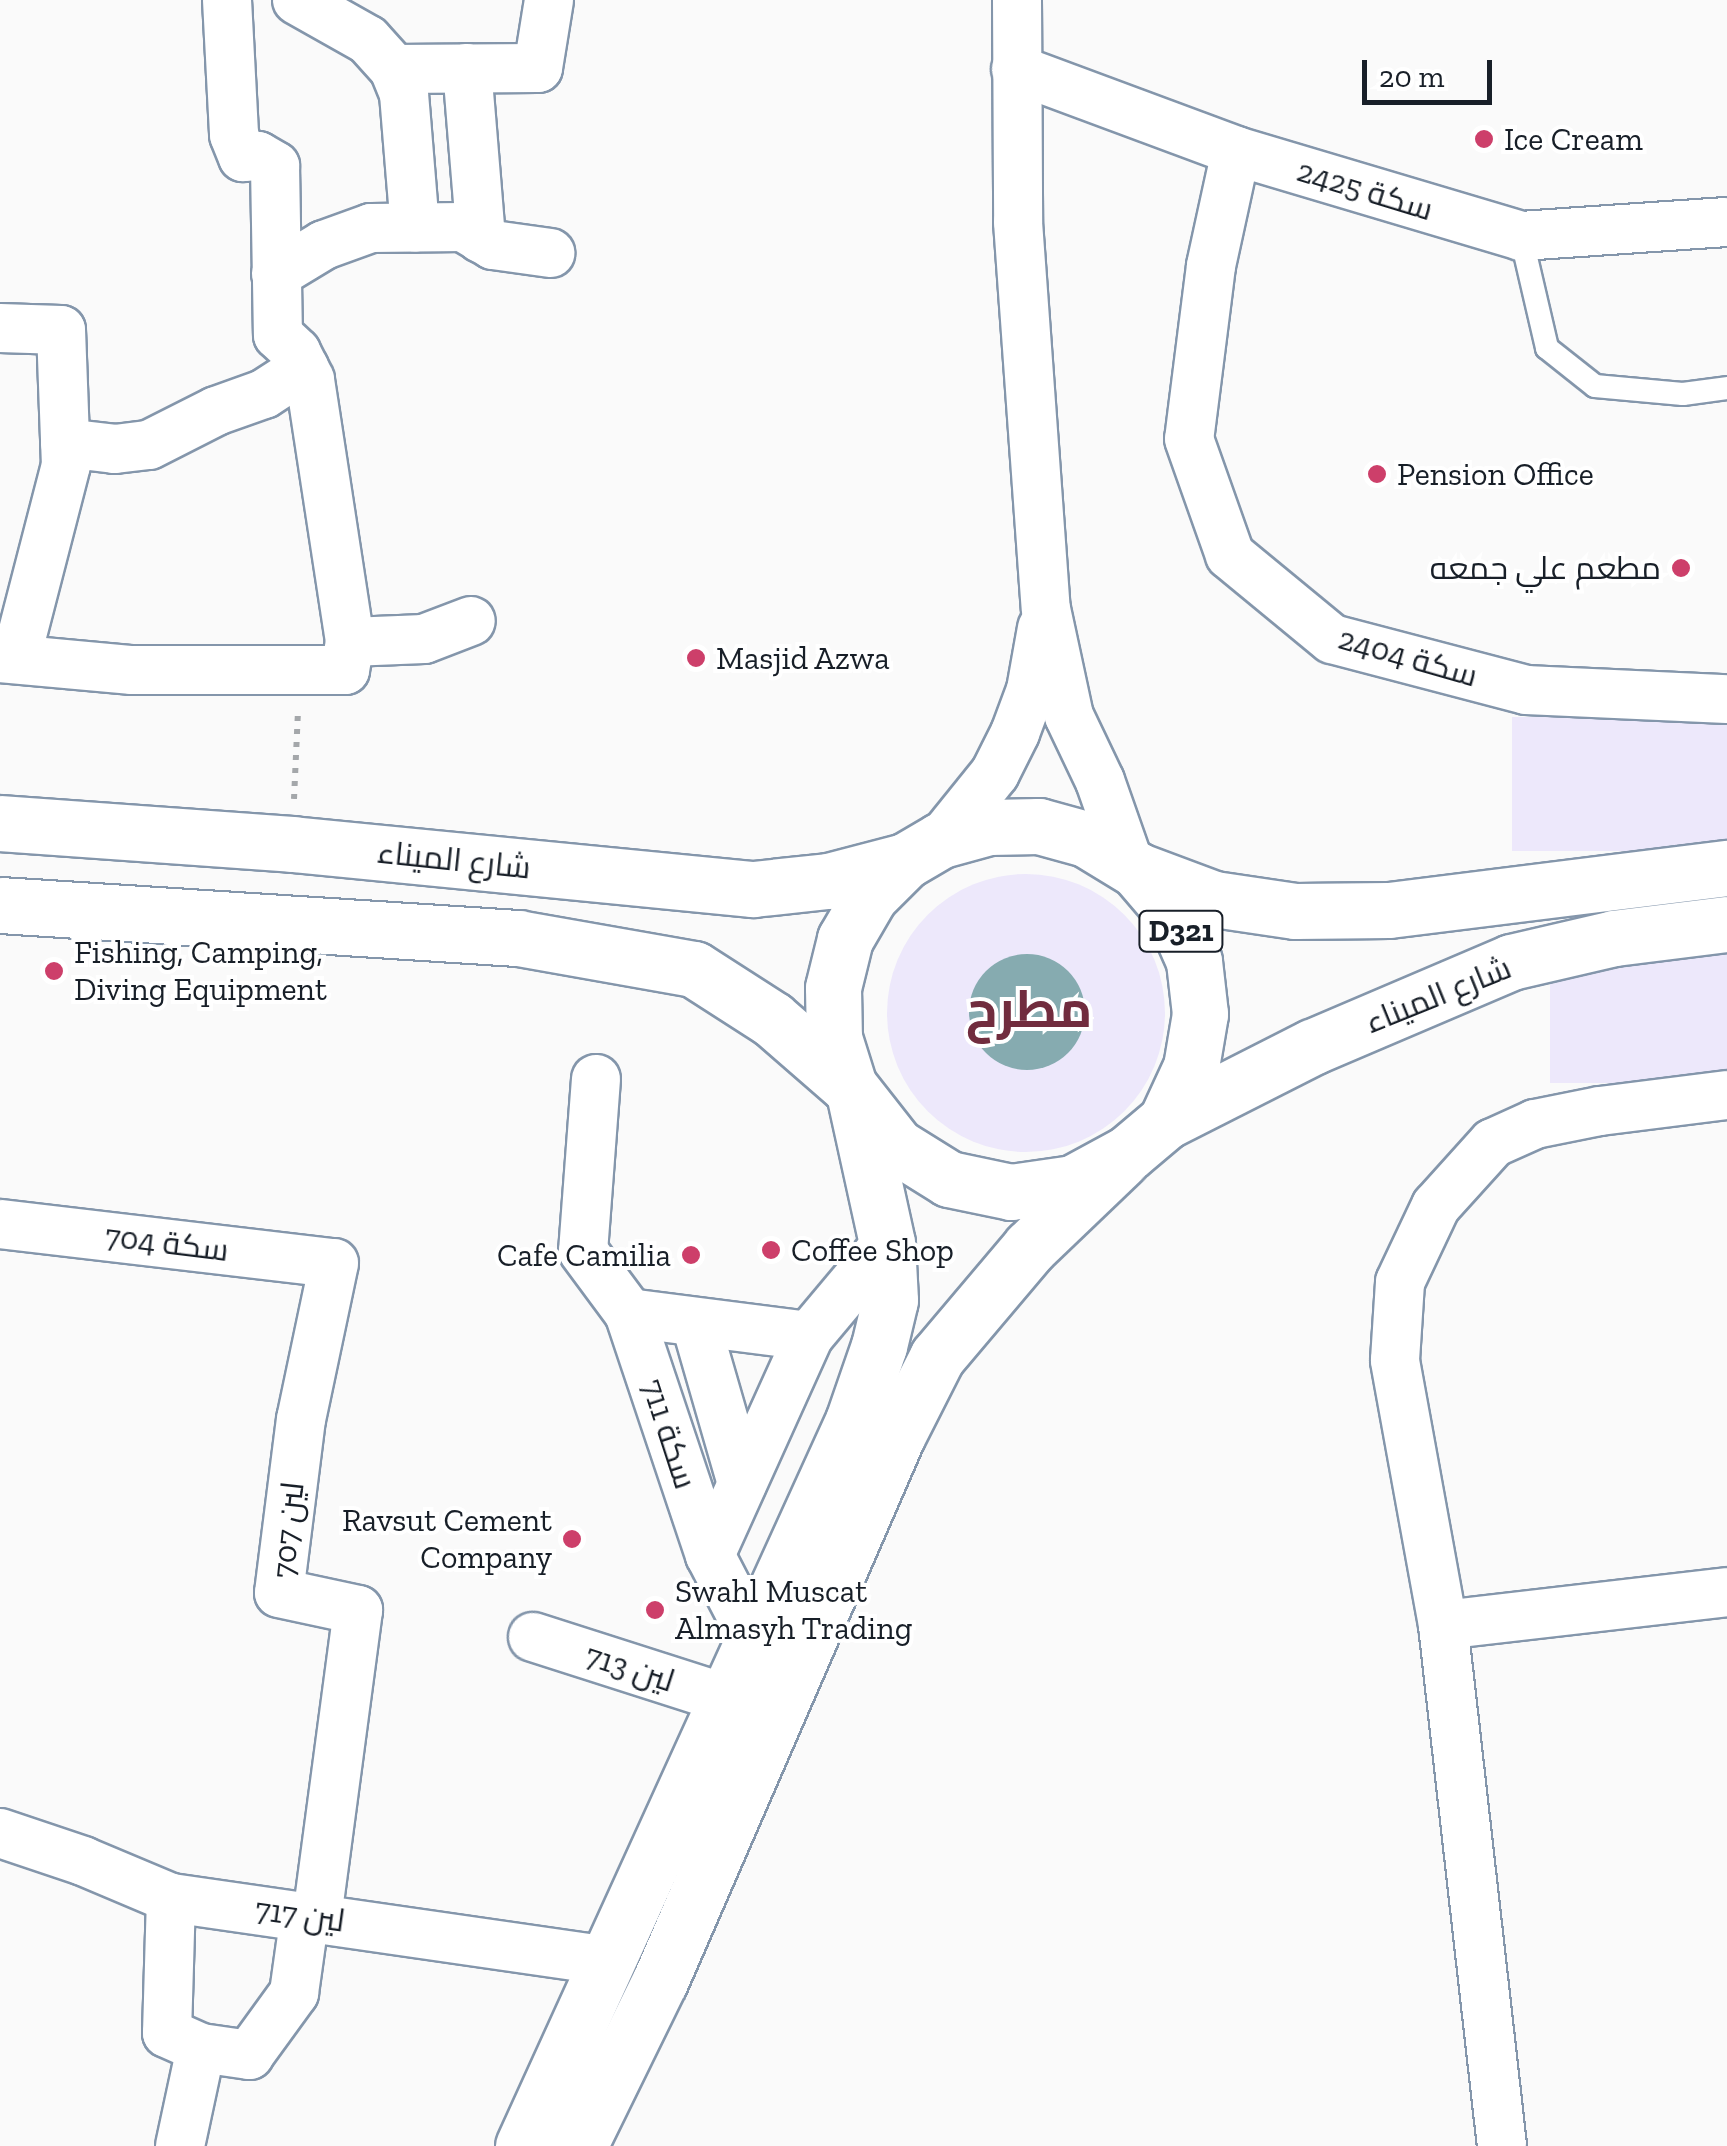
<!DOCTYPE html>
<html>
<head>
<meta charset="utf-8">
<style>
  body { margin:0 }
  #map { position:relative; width:1727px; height:2146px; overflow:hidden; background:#fafafa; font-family:"Zilla Slab",Cairo,serif }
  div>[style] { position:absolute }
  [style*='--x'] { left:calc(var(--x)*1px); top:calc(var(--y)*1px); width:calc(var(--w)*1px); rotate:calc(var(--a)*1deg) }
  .green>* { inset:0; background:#ede8fb; transform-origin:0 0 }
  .round { border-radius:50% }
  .water>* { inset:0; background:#86abb0 }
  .path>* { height:6px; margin-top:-3px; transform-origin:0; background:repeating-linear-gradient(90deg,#a4a7aa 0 5px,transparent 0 13px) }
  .roads { filter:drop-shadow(2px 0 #8496ab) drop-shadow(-2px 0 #8496ab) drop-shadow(0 2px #8496ab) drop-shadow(0 -2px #8496ab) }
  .lane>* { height:22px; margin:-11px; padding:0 11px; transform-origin:11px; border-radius:11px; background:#fff }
  .street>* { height:48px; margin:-24px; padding:0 24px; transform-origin:24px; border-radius:24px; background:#fff }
  .secondary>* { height:55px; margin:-27.5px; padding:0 27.5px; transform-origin:27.5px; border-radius:27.5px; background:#fff }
  .primary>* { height:55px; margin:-27.5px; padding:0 27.5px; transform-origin:27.5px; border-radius:27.5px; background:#fff }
  .dots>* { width:28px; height:28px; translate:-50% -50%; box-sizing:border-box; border:5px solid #fff; border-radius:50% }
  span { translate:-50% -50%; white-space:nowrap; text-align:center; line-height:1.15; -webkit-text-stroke:8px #fff; paint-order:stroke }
  .shield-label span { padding:2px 8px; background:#fff; border:2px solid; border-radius:8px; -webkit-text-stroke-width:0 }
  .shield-label { font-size:30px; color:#181f28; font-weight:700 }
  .poi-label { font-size:32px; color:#181f28 }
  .left { translate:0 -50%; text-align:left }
  .right { translate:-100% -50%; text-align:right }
  .street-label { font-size:32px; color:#181f28 }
  .town-label { font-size:52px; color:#712c3e; font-weight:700 }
  .scale { position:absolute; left:1362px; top:60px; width:130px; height:45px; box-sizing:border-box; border:5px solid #181f28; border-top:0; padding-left:12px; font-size:30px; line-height:35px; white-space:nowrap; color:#181f28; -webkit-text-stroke:8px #fff; paint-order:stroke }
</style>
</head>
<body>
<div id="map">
  <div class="green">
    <div style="left:1727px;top:717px;width:134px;height:215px;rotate:90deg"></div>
    <div class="round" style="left:887px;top:874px;width:278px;height:278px"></div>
    <div style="left:1727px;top:949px;width:134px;height:177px;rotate:90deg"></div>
  </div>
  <div class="water">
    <div class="round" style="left:969px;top:954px;width:116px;height:116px"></div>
  </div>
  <div class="path">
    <div style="--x:294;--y:799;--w:87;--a:-87.4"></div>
  </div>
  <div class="roads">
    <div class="lane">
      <div style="--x:1521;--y:236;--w:115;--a:76.9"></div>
      <div style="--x:1547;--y:348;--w:61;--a:38.4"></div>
      <div style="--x:1595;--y:386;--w:88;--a:5.2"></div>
      <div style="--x:1683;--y:394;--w:44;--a:-7.8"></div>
    </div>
    <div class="street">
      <div style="--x:227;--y:0;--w:135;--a:87"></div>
      <div style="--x:234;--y:135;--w:24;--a:68"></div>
      <div style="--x:243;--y:157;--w:15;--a:-4"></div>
      <div style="--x:258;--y:156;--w:20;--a:30"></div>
      <div style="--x:275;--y:166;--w:169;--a:89"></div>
      <div style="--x:278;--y:335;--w:25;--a:43"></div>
      <div style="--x:296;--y:352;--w:31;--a:63"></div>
      <div style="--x:310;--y:380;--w:265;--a:81.3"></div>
      <div style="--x:297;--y:0;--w:81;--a:29.4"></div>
      <div style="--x:368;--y:40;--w:39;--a:48"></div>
      <div style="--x:394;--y:69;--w:144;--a:-0.4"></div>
      <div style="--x:538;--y:68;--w:69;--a:-80.8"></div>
      <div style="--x:1017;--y:0;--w:222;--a:89.7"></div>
      <div style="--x:1018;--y:222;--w:388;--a:85.9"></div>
      <div style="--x:1046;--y:609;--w:109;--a:77.9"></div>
      <div style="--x:1069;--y:716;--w:72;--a:64.5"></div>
      <div style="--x:1100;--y:781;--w:88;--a:70.7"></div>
      <div style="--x:467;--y:68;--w:171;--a:85.3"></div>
      <div style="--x:394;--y:69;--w:27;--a:68"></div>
      <div style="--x:404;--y:94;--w:134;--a:85.3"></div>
      <div style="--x:1016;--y:69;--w:235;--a:20.4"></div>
      <div style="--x:1236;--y:151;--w:297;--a:16.6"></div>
      <div style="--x:1521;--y:236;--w:206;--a:-3.9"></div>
      <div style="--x:1236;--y:151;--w:118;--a:102.3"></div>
      <div style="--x:1211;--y:266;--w:174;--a:97.2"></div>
      <div style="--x:1189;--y:439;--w:123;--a:70.5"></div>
      <div style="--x:1230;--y:555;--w:132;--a:39.5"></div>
      <div style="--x:1332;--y:639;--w:201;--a:14.7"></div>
      <div style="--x:1526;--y:690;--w:201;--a:2.6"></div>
      <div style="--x:276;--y:274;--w:56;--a:-31.1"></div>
      <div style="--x:324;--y:245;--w:50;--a:-19.9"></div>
      <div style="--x:371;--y:228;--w:92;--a:-0.6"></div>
      <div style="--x:463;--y:227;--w:35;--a:31"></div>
      <div style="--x:493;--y:245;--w:58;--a:8"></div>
      <div style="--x:0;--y:328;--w:61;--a:1.9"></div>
      <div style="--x:61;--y:330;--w:135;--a:87.9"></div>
      <div style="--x:66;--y:465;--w:200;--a:104.5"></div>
      <div style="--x:65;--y:443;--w:50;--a:6.8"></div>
      <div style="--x:115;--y:449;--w:34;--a:-7"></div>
      <div style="--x:149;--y:445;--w:75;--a:-26.9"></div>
      <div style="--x:216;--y:411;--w:51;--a:-19.5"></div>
      <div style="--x:264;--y:394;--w:48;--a:-33"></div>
      <div style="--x:0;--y:658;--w:133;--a:5.2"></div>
      <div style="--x:132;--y:670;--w:213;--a:0"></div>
      <div style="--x:345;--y:670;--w:28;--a:-80"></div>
      <div style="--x:350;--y:642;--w:74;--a:-2.3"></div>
      <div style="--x:424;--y:639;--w:50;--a:-21"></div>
      <div style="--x:941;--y:840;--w:86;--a:-51.1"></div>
      <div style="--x:995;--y:773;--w:45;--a:-63.4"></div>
      <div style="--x:1015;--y:733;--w:46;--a:-69.6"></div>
      <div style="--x:1031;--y:690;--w:63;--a:-79.9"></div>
      <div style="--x:596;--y:1079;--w:172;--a:94.3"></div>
      <div style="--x:583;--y:1251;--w:77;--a:53.4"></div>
      <div style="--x:629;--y:1313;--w:181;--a:7.3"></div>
      <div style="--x:0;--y:1224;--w:336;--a:6.7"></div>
      <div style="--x:334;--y:1263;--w:159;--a:101.9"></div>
      <div style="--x:301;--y:1419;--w:175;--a:97.2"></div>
      <div style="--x:279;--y:1593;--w:81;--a:12.1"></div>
      <div style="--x:358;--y:1610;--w:309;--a:97.6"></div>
      <div style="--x:629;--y:1313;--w:255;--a:71.5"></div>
      <div style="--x:710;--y:1555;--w:96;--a:62.6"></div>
      <div style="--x:696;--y:1324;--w:166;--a:73.9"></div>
      <div style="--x:710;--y:1555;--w:240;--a:-65.7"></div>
      <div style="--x:809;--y:1336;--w:121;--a:-50"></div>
      <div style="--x:1443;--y:1625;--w:286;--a:-6.6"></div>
      <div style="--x:533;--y:1637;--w:204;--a:17.7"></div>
      <div style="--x:0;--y:1833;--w:88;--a:18.6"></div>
      <div style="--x:83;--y:1861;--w:95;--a:22.8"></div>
      <div style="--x:171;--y:1898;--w:443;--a:8.2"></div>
      <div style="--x:171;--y:1898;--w:135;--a:91.7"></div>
      <div style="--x:167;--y:2033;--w:37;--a:24"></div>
      <div style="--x:180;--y:2146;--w:100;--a:-77.9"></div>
      <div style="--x:201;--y:2048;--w:49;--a:8.3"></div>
      <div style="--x:249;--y:2055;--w:77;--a:-54"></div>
      <div style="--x:294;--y:1993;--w:79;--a:-82"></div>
      <div style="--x:1502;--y:2146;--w:524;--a:-96.46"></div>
      <div style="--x:1443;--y:1625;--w:269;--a:-100.3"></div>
      <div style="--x:1395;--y:1360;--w:78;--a:-86.3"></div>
      <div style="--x:1400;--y:1282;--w:84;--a:-64.7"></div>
      <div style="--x:1436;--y:1206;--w:85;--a:-47.9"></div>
      <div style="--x:1493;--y:1143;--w:46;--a:-24.3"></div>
      <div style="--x:1535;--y:1124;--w:66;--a:-11.3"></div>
      <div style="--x:1600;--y:1111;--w:128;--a:-7.2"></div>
    </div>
    <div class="secondary">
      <div style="--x:523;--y:2146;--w:797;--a:-65.53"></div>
      <div style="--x:853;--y:1421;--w:79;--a:-70.9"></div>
      <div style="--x:879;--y:1346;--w:47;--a:-76.6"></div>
      <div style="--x:890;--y:1300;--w:57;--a:-93"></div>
      <div style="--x:887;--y:1243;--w:148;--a:-102.4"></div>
      <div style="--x:579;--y:2146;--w:184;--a:-63.9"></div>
      <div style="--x:660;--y:1981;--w:594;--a:-66.5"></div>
      <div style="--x:897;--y:1436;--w:89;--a:-63.1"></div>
      <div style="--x:937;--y:1357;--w:144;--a:-49.8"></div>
      <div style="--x:1030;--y:1247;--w:126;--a:-43.7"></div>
    </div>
    <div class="primary">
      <div style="--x:0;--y:823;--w:293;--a:4.1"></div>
      <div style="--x:292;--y:844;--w:463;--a:5.6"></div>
      <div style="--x:753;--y:889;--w:75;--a:-6.1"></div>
      <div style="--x:828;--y:881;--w:80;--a:-14.6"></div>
      <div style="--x:1139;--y:871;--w:80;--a:20.5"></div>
      <div style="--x:1214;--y:899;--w:82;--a:8.4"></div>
      <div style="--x:1295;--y:911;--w:94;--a:-0.6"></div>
      <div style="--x:1389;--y:910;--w:341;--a:-7.1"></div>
      <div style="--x:0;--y:905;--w:519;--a:3.65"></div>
      <div style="--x:518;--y:938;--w:179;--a:10"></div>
      <div style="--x:694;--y:969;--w:93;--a:32.7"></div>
      <div style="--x:772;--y:1019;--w:102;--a:41"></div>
      <div style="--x:849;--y:1086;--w:76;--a:51.9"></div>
      <div style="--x:896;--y:1146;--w:62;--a:31.9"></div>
      <div style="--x:949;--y:1179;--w:63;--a:11.8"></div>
      <div style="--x:1011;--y:1192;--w:63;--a:-8.3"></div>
      <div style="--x:1073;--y:1183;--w:63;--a:-28.6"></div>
      <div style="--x:1128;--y:1153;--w:50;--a:-40.1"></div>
      <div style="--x:1166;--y:1121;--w:60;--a:-65.2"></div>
      <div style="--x:1191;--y:1067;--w:54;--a:-80.4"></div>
      <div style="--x:1200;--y:1014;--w:53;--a:-96.5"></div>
      <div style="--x:1194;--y:961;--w:55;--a:-113.7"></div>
      <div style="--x:1172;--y:911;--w:54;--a:-130.5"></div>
      <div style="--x:1137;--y:870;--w:60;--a:-148.7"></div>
      <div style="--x:1086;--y:839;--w:49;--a:-164.5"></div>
      <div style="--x:1039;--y:826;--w:50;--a:178.9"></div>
      <div style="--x:989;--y:827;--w:50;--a:164.8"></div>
      <div style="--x:941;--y:840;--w:42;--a:149.7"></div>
      <div style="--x:905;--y:861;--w:49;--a:135"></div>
      <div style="--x:870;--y:896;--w:50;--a:120.2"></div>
      <div style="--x:845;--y:939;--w:50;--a:103.8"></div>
      <div style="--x:833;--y:988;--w:50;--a:88.9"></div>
      <div style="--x:834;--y:1038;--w:50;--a:72.6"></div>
      <div style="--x:1166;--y:1121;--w:164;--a:-26.9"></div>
      <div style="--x:1312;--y:1047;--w:216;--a:-23.1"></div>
      <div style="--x:1511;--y:962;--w:106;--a:-13.1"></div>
      <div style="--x:1614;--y:938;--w:114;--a:-7.1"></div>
    </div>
  </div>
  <div class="dots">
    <div style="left:1484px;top:139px;background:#cd3f6a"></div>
    <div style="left:1377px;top:474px;background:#cd3f6a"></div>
    <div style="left:1681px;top:568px;background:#cd3f6a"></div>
    <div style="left:696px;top:658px;background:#cd3f6a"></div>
    <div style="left:54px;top:971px;background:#cd3f6a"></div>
    <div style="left:771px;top:1250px;background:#cd3f6a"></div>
    <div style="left:691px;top:1255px;background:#cd3f6a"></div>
    <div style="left:572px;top:1539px;background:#cd3f6a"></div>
    <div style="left:655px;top:1610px;background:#cd3f6a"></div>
  </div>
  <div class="shield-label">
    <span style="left:1181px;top:931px">D321</span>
  </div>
  <div class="poi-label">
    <span class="left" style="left:1504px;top:139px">Ice Cream</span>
    <span class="left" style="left:1397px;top:474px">Pension Office</span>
    <span class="right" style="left:1661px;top:568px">مطعم علي جمعه</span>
    <span class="left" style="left:716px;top:658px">Masjid Azwa</span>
    <span class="left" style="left:74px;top:971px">Fishing, Camping,<br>Diving Equipment</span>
    <span class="left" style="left:791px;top:1250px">Coffee Shop</span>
    <span class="right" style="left:671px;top:1255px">Cafe Camilia</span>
    <span class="right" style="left:552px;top:1539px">Ravsut Cement<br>Company</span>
    <span class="left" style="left:675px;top:1610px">Swahl Muscat<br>Almasyh Trading</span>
  </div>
  <div class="street-label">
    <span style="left:1365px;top:190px;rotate:17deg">سكة 2425</span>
    <span style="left:1408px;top:657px;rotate:16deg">سكة 2404</span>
    <span style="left:454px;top:860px;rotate:6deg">شارع الميناء</span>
    <span style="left:1438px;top:995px;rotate:-22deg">شارع الميناء</span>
    <span style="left:167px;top:1243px;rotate:7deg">سكة 704</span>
    <span style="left:669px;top:1434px;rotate:72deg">711 سكة</span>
    <span style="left:288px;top:1530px;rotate:-84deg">لين 707</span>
    <span style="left:630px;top:1668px;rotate:18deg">713 لين</span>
    <span style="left:300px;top:1915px;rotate:8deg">لين 717</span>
  </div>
  <div class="town-label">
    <span style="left:1029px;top:1010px">مطرح</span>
  </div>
  <div class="scale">20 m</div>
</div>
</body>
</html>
